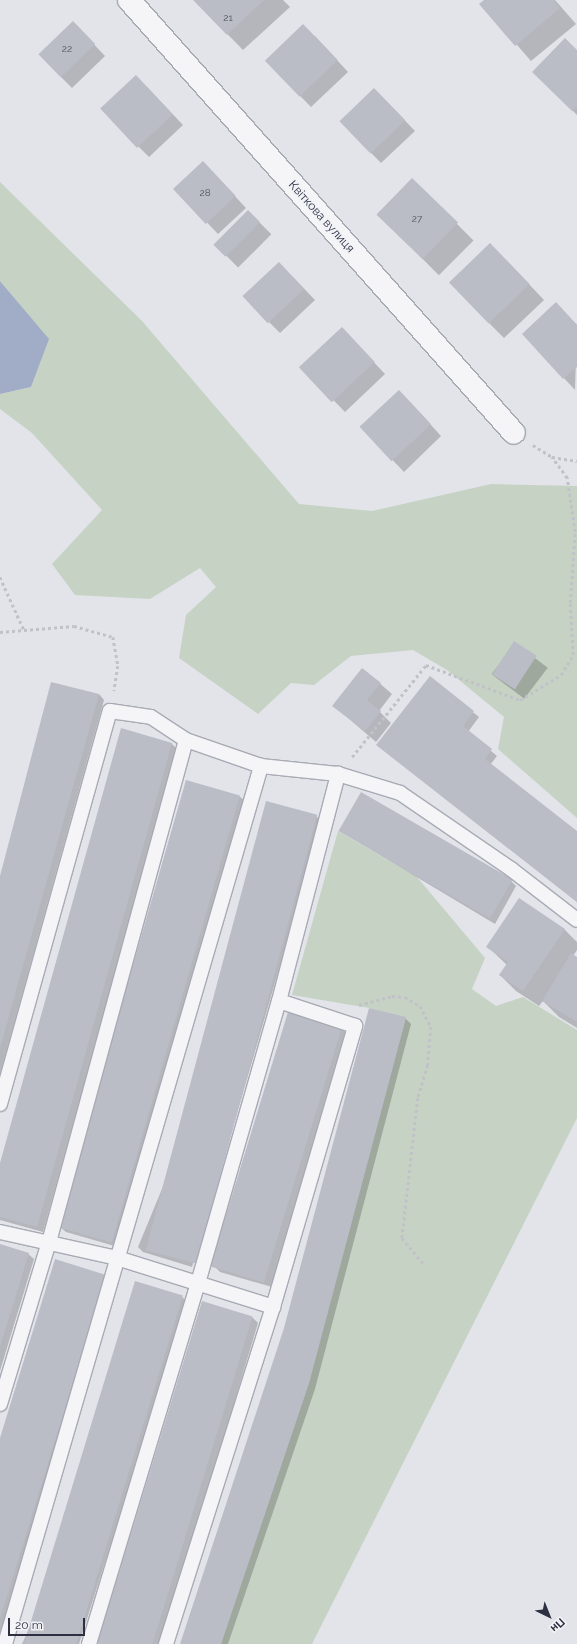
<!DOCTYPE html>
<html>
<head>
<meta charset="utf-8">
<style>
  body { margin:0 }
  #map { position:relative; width:577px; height:1644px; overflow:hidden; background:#e2e4ea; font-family:Raleway,sans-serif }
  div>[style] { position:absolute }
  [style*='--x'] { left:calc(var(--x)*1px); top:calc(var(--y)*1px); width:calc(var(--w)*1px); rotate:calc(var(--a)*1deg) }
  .green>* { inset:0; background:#c6d3c4 }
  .water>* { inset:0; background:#a1adc6 }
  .shadow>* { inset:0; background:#0003; transform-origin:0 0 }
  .building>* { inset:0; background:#babdc6; transform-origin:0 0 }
  .path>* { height:2.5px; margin-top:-1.25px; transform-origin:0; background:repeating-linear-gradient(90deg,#c1c2c8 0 3px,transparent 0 6px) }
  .roads { filter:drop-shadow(1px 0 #a8aab4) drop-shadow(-1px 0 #a8aab4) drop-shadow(0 1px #a8aab4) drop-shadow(0 -1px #a8aab4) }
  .service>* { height:14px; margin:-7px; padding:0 7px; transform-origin:7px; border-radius:7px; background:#f5f5f8 }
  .minor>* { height:22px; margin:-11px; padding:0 11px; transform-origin:11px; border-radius:11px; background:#f5f5f8 }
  span { translate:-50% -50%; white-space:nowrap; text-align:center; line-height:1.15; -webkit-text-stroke:4px #f2f3f7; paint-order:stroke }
  .number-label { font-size:10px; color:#505362 }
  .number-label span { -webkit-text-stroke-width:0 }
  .street-label { font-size:12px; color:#2c3040 }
  .north { position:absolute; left:529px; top:1596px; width:40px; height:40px; -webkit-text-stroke:3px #f2f3f7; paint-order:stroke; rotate:137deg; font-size:11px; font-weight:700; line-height:16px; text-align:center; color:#2c3040 }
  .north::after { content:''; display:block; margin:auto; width:14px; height:18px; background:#2c3040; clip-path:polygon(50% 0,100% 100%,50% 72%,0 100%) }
  .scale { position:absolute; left:8px; top:1618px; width:77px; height:18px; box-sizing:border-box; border:2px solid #2c3040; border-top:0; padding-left:5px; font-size:12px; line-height:14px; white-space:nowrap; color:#2c3040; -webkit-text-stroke:3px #f2f3f7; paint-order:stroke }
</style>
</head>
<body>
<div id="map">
  <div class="green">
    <div style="clip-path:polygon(0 182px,142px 321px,299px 504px,372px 511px,491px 484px,577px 486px,577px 818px,498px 749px,504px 717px,447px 670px,413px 650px,351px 656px,314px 685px,291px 683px,258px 714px,179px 658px,186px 615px,216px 587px,200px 568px,150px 599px,75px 595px,52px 564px,102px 510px,32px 433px,0 409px,0 394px,31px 387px,48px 339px,0 281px)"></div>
    <div style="clip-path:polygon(338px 831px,417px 877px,485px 958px,472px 989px,496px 1006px,523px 997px,577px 1030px,577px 1118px,312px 1644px,221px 1644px,309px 1383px,406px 1018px,369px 1008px,292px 995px)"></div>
  </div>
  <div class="water">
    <div style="clip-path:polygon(0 281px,49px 339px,31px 387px,0 394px)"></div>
  </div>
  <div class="shadow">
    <div style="clip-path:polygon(194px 0,283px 0,290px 7px,243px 50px)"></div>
    <div style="clip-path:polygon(485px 0,555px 0,576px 24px,531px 61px,481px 4px)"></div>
    <div style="clip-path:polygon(84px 34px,105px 56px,72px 88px,61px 77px)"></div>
    <div style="clip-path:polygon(315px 36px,348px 72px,311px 107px,266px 61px)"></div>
    <div style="clip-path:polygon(577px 51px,577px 115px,534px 72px)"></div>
    <div style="clip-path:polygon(147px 87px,183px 125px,149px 157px,138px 146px)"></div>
    <div style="clip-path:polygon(385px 100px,415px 131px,381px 163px,340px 121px)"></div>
    <div style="clip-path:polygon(214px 174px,246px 208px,218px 234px,175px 189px)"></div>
    <div style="left:412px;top:179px;width:87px;height:49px;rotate:45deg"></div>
    <div style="left:248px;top:211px;width:33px;height:47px;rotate:45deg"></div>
    <div style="clip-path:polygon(506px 260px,544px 300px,504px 338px,488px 322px)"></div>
    <div style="clip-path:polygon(290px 274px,315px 300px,280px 333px,269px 322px)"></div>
    <div style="clip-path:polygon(556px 303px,577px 325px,575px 390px,523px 334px)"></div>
    <div style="clip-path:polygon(353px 340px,385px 374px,345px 412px,301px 367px)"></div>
    <div style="clip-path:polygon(410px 402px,441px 436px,404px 472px,361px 427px)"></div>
    <div style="left:515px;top:643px;width:41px;height:39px;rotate:37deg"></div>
    <div style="clip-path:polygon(363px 669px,392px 694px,379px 711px,391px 723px,376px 742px,334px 706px)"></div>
    <div style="clip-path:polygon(430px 678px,479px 717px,468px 732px,497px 756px,490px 765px,577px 833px,577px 902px,377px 745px)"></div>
    <div style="clip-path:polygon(99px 694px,104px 700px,0 1074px,0 880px)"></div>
    <div style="clip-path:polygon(122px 730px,172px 744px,177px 749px,43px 1232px,0 1220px,0 1167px)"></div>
    <div style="clip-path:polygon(239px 796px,245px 801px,118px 1247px,66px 1232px,60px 1227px)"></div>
    <div style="clip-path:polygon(316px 816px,322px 822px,192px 1267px,143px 1252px,138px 1247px)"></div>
    <div style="clip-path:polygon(340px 831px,511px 881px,516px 886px,495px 924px)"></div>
    <div style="clip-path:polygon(564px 929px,577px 942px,577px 950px,573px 956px,577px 958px,577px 1028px,559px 1017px,543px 1001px,539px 1006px,516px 991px,500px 975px,507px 965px,488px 947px)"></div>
    <div style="clip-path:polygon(405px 1018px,411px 1024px,315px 1389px,228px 1644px,181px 1644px)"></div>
    <div style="clip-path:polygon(341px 1028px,347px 1034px,272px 1287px,220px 1272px,215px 1267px)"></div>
    <div style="clip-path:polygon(0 1245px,28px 1254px,34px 1259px,0 1371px)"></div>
    <div style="clip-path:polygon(106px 1276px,0 1643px,0 1442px)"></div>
    <div style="clip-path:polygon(182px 1297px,188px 1302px,79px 1644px,22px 1644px)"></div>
    <div style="clip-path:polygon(202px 1303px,253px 1318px,258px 1323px,162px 1644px,99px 1644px)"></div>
  </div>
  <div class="building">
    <div style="clip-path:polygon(193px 0,264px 0,227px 35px)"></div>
    <div style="clip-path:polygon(484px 0,554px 0,560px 8px,515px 46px,479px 4px)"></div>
    <div style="left:73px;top:21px;width:32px;height:48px;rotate:46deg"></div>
    <div style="left:303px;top:24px;width:50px;height:53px;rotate:46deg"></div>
    <div style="clip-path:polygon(565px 38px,577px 50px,577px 107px,572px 111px,532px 72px)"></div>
    <div style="left:136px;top:75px;width:54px;height:49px;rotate:47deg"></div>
    <div style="left:374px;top:88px;width:45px;height:48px;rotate:46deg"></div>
    <div style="left:203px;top:161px;width:48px;height:41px;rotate:47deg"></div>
    <div style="left:412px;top:178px;width:64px;height:51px;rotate:44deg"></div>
    <div style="left:248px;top:210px;width:17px;height:49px;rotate:45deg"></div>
    <div style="left:490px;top:243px;width:57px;height:57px;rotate:46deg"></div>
    <div style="left:279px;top:262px;width:37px;height:50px;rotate:47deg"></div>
    <div style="clip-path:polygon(556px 302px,577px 325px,577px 367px,563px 379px,522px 334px)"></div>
    <div style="left:342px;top:327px;width:48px;height:59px;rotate:47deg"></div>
    <div style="left:399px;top:390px;width:47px;height:54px;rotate:47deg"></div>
    <div style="left:514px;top:641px;width:27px;height:40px;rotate:33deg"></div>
    <div style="clip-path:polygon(362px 668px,381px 683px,367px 700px,381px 711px,365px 731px,332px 706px)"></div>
    <div style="clip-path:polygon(430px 676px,474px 711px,463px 726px,492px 749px,485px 759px,577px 831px,577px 902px,376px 745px)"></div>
    <div style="clip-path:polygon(51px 682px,99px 694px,0 1048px,0 876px)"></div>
    <div style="clip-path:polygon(121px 728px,172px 743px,37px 1227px,0 1217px,0 1163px)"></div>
    <div style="left:186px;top:780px;width:56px;height:465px;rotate:16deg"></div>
    <div style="left:361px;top:792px;width:175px;height:45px;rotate:30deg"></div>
    <div style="left:266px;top:801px;width:53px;height:465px;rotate:15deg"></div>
    <div style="clip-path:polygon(519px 898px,565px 929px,523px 991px,499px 975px,508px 962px,486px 947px)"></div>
    <div style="clip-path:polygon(571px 953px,577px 957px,577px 1022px,542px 1001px)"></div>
    <div style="clip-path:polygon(369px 1008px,406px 1017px,309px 1383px,221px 1644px,180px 1644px,284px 1328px)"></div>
    <div style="left:288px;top:1012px;width:56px;height:266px;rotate:17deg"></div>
    <div style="clip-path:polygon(0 1244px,29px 1253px,0 1347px)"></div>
    <div style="clip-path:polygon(55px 1259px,106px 1275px,0 1619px,0 1438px)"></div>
    <div style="left:135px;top:1281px;width:50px;height:380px;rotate:17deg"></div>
    <div style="left:202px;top:1301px;width:53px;height:358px;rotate:17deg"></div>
  </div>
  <div class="path">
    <div style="--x:533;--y:445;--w:22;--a:32"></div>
    <div style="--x:552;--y:457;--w:25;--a:9"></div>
    <div style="--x:0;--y:577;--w:58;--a:65.6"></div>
    <div style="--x:0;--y:632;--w:74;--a:-4.6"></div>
    <div style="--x:74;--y:626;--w:41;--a:15.8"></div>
    <div style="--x:113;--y:637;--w:29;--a:80"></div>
    <div style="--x:118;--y:666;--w:25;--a:99"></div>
    <div style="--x:352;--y:757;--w:118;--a:-51.2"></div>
    <div style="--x:426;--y:665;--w:100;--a:20.4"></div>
    <div style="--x:520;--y:700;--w:48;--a:-31.4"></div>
    <div style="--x:561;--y:675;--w:23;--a:-59"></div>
    <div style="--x:573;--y:655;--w:52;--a:-93.3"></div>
    <div style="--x:570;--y:603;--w:71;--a:-86"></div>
    <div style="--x:575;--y:532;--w:55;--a:-98.4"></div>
    <div style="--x:567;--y:478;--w:26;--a:-126"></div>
    <div style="--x:359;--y:1005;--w:34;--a:-15"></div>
    <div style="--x:392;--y:996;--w:13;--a:4"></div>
    <div style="--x:405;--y:997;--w:17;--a:31"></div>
    <div style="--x:420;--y:1006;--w:24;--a:62"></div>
    <div style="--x:431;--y:1027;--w:38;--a:95"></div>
    <div style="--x:428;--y:1065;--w:34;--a:107"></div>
    <div style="--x:418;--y:1098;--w:141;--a:96.5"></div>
    <div style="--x:402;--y:1238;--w:33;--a:50"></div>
  </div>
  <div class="roads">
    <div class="service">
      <div style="--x:0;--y:1104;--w:408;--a:-74.4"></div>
      <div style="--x:110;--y:711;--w:41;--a:8.3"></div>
      <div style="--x:151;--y:717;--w:42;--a:33.3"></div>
      <div style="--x:186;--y:740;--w:79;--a:19.1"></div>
      <div style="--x:261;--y:766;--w:77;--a:5.9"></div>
      <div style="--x:338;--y:774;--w:65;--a:17"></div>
      <div style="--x:400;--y:793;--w:135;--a:34.4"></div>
      <div style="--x:511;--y:869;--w:83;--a:37.7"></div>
      <div style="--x:0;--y:1232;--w:120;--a:12.5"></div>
      <div style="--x:117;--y:1258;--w:164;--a:17.4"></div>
      <div style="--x:0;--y:1404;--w:169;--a:-73.2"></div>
      <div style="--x:49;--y:1242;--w:520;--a:-74.74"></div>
      <div style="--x:5;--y:1644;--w:915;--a:-73.74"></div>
      <div style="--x:89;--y:1644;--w:377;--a:-73.2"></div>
      <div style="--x:198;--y:1283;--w:293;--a:-74"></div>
      <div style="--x:279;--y:1001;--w:235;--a:-75.4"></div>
      <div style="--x:166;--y:1644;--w:354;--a:-72.4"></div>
      <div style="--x:273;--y:1307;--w:293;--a:-73.7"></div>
      <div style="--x:355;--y:1026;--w:80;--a:-161.8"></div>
    </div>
    <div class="minor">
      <div style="--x:129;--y:0;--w:579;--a:48.36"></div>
    </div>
  </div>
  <div class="number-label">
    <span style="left:228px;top:18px">21</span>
    <span style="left:67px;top:49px">22</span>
    <span style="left:205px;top:193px">28</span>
    <span style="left:417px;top:219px">27</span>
  </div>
  <div class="street-label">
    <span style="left:321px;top:217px;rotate:48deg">Квіткова вулиця</span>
  </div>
  <div class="north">Пн</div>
  <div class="scale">20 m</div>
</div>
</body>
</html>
